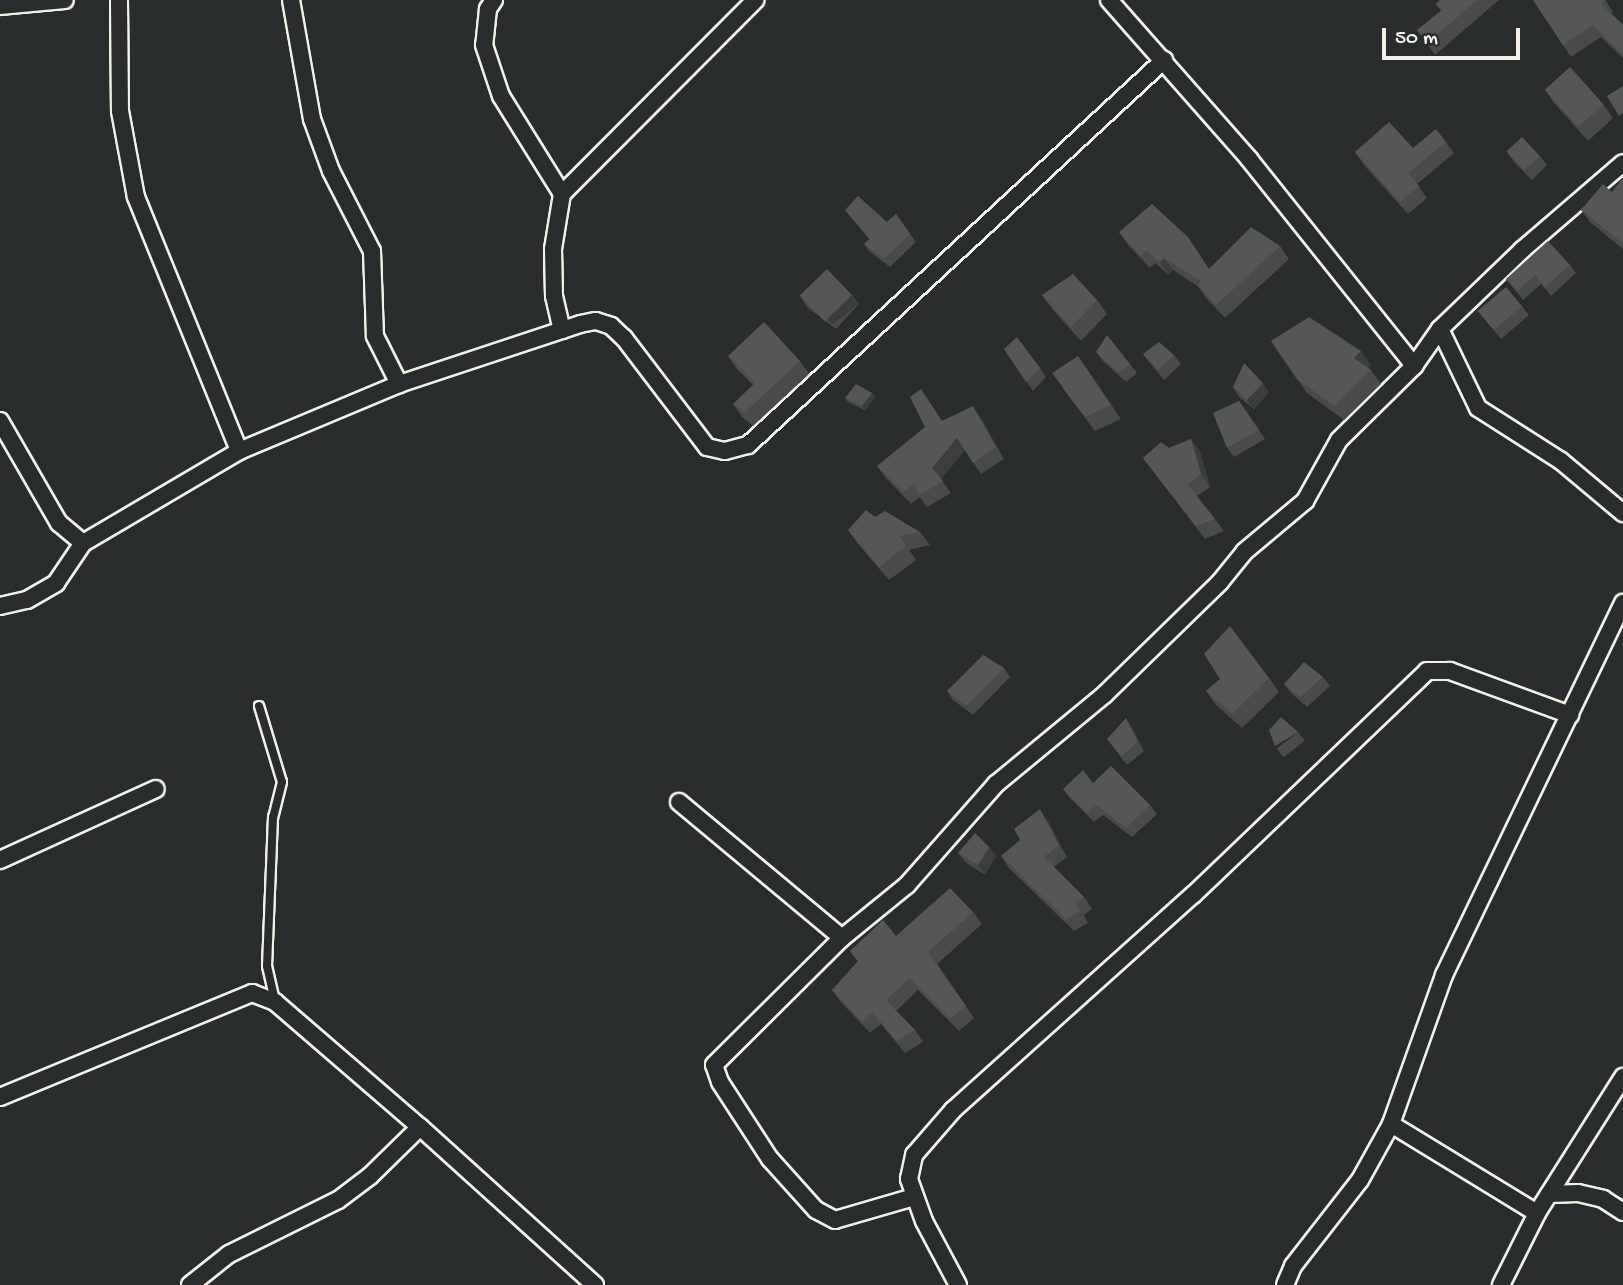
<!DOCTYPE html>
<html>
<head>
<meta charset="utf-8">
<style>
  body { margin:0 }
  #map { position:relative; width:1623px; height:1285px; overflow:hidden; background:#2a2d2e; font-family:"Gochi Hand",sans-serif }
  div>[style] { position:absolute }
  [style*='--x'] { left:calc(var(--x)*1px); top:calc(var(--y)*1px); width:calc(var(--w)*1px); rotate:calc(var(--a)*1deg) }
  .roads { filter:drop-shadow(2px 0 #f4f1e8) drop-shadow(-2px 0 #f4f1e8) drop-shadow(0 2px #f4f1e8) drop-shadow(0 -2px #f4f1e8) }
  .service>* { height:8px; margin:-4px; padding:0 4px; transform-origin:4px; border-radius:4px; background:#2a2d2e }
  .minor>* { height:16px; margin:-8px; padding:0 8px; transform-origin:8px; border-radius:8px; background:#2a2d2e }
  .wall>* { inset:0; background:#494b4a; transform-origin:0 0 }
  .shaded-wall>* { inset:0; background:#3c3d3c; transform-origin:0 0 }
  .building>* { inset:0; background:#555756; transform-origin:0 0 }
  span { translate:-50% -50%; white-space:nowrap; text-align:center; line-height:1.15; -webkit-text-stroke:6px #2a2d2e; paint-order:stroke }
  .scale { position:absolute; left:1382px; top:28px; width:138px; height:32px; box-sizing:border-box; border:4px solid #f4f1e8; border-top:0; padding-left:9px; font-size:21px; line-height:24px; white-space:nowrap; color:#f4f1e8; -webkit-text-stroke:5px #2a2d2e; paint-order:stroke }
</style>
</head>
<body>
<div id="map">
  <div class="roads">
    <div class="service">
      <div style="--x:259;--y:706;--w:79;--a:73.2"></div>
      <div style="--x:282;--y:782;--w:36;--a:104"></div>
      <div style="--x:273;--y:817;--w:149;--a:92.3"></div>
      <div style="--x:267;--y:966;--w:37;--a:77"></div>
    </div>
    <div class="minor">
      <div style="--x:119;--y:0;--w:111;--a:89.5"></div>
      <div style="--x:120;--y:111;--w:87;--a:79.5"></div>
      <div style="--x:136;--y:197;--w:274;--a:67.9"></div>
      <div style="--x:291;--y:0;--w:121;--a:80"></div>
      <div style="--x:312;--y:119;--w:55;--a:69.9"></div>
      <div style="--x:331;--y:171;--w:90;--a:62.9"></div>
      <div style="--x:372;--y:251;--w:85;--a:88"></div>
      <div style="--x:375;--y:336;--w:54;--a:63.4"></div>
      <div style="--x:494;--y:0;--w:11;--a:124"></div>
      <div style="--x:488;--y:9;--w:36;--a:96"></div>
      <div style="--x:484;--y:45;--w:54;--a:71.6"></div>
      <div style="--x:501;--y:96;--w:115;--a:58.1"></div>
      <div style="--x:562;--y:194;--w:56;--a:99.3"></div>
      <div style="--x:553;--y:249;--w:47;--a:88.8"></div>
      <div style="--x:554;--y:296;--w:35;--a:77"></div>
      <div style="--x:1109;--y:0;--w:212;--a:48.6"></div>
      <div style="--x:1249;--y:159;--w:265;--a:51.4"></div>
      <div style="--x:0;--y:6;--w:65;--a:-5.3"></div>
      <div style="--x:562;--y:194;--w:274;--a:-45.1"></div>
      <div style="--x:1440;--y:329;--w:88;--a:64.3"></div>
      <div style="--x:1478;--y:408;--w:98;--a:32.6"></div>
      <div style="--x:1561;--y:461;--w:81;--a:40"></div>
      <div style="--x:0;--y:421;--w:118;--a:60"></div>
      <div style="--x:59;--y:523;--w:31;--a:40"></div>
      <div style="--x:0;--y:606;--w:28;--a:-13"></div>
      <div style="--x:27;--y:600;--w:34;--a:-30"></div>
      <div style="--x:56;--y:583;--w:48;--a:-56"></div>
      <div style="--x:83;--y:543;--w:181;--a:-30.5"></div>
      <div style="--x:239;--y:451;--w:173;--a:-22.7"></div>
      <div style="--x:399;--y:384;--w:191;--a:-18.3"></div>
      <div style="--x:580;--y:324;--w:16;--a:-11"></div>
      <div style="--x:596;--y:321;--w:16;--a:18"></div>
      <div style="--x:611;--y:326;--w:18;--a:43"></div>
      <div style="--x:624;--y:338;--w:137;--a:52.7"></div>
      <div style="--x:707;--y:447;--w:18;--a:13"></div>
      <div style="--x:725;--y:451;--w:24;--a:-15"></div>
      <div style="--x:748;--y:445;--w:567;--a:-42.78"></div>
      <div style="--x:679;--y:802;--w:212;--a:39.8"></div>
      <div style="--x:0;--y:860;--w:171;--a:-24.5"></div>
      <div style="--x:0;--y:1097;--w:273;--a:-22.4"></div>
      <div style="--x:252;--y:993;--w:25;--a:21"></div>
      <div style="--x:275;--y:1002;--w:191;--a:40.8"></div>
      <div style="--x:420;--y:1127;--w:70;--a:135.6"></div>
      <div style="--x:370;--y:1176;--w:40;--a:143"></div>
      <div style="--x:338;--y:1200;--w:122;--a:153.6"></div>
      <div style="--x:229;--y:1254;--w:50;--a:141.5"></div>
      <div style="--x:1391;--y:1124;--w:171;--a:31.4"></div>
      <div style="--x:420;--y:1127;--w:236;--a:42.1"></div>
      <div style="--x:1549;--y:1194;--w:29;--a:-2"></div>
      <div style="--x:1578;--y:1193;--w:26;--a:13"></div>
      <div style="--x:1603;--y:1199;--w:24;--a:33"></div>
      <div style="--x:914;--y:1197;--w:82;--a:163.8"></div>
      <div style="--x:835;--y:1220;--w:21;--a:-152"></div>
      <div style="--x:816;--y:1210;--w:69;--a:-132"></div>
      <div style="--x:770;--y:1159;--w:92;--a:-123"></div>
      <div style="--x:720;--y:1082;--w:18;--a:-109"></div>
      <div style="--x:714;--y:1065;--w:180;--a:-44.8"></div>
      <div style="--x:842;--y:938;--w:84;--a:-39.2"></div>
      <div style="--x:907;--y:885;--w:135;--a:-48.6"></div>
      <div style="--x:996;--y:784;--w:140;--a:-39.5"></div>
      <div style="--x:1104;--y:695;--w:162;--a:-44.2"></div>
      <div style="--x:1220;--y:582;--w:38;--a:-51"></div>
      <div style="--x:1244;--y:552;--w:80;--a:-39.9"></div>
      <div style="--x:1305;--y:501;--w:70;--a:-60.9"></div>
      <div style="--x:1339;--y:440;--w:105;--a:-44.6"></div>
      <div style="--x:1414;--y:366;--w:45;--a:-54.9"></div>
      <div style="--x:1440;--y:329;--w:114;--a:-43.9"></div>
      <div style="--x:1522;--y:250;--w:133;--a:-40.7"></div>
      <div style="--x:958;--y:1285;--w:72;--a:-118"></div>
      <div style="--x:924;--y:1221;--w:45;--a:-109.7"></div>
      <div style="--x:909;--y:1179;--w:25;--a:-78"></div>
      <div style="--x:914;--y:1155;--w:60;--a:-49.1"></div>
      <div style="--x:953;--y:1110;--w:322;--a:-41.9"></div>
      <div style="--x:1193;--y:895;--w:324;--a:-43.7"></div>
      <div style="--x:1427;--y:671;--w:23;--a:0"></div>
      <div style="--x:1450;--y:671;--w:128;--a:20.1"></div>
      <div style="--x:1285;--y:1285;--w:21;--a:-67"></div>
      <div style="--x:1293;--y:1266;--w:109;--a:-52.1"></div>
      <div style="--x:1360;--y:1180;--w:64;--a:-61"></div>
      <div style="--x:1391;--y:1124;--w:158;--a:-70.4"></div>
      <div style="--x:1444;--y:975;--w:413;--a:-64.3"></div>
      <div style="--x:1501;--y:1285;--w:80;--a:-63.4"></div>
      <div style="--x:1537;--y:1213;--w:161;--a:-57.7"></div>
    </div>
  </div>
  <div class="wall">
    <div style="clip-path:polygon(1440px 0,1499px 0,1435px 55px,1417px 30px,1441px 11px,1436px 4px)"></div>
    <div style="clip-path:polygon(1533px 0,1605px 0,1613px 12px,1611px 13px,1623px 25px,1623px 58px,1601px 37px,1571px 57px)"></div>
    <div style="clip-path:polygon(1545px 90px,1603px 104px,1613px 118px,1588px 141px,1555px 104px)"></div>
    <div style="clip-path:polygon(1446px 142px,1454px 153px,1417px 184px,1427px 198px,1408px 214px,1363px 164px,1355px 152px,1413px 148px)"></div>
    <div style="clip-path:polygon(1507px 152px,1540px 156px,1547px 165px,1532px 180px,1513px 161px)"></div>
    <div style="clip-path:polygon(1623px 178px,1623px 249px,1591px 223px,1581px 210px,1612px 192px)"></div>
    <div style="clip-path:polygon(845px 210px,887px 222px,896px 214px,916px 242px,890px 267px,870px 252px,864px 244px,869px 239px)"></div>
    <div style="clip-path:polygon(1119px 232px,1209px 269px,1280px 246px,1289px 259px,1225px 318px,1206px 298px,1199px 287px,1173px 270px,1169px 275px,1155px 263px,1150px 268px,1128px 245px)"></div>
    <div style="clip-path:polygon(1570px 265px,1576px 273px,1551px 296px,1541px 284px,1523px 300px,1506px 279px)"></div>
    <div style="clip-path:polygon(852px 295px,859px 304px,836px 329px,807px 307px,801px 297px)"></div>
    <div style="clip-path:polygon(1042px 295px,1097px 300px,1107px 314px,1081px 341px,1052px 309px)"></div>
    <div style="clip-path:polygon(1522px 306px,1529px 315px,1501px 339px,1478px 311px)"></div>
    <div style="clip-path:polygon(1271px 341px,1371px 365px,1368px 368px,1371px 370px,1381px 384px,1344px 420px,1307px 393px)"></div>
    <div style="clip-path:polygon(1004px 349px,1040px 368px,1046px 377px,1033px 391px)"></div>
    <div style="clip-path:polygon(1096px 352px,1130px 364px,1137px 373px,1126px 382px,1103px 361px)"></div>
    <div style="clip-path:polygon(1143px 354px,1174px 355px,1181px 364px,1164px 380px,1150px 363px)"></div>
    <div style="clip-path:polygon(728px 356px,800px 361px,809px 374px,753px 426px,742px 417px,733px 404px,753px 385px,737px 369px)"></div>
    <div style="clip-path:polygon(1078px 356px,1121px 419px,1095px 431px,1062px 387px)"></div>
    <div style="clip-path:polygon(1233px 387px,1269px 392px,1254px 409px,1239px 397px)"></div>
    <div style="clip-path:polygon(872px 393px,875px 397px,865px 410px,848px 402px,845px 398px)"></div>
    <div style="clip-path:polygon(1239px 401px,1265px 439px,1234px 457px,1227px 448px)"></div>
    <div style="clip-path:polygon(981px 418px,1004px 459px,981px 474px,965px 450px,941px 479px,951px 493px,927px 507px,920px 497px,911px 504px,886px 478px,877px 466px,943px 421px)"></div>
    <div style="clip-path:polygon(1191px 439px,1200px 452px,1210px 487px,1197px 496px,1224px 531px,1205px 539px,1143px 458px)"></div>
    <div style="clip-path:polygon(875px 517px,920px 532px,930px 545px,909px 550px,916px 560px,889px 580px,858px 544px,848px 530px)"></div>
    <div style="clip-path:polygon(1004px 668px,1010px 677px,973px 715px,953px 700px,947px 691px)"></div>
    <div style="clip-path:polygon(1323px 677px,1330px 686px,1307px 707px,1291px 693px,1284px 684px)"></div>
    <div style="clip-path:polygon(1269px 678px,1279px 692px,1242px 728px,1216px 705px,1206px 691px,1220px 679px)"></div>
    <div style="clip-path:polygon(1132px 727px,1144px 751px,1127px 765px,1107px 739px)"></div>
    <div style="left:1298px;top:732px;width:11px;height:27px;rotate:52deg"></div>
    <div style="clip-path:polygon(1093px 783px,1150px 805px,1157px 814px,1132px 837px,1103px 815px,1094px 822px,1070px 798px,1063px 789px)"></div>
    <div style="clip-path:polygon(1048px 821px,1067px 857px,1054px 867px,1084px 897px,1092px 909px,1084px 915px,1088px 923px,1074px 931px,1009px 868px,1001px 856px)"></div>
    <div style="clip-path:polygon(989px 847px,996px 856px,985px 875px,965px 862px,958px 853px)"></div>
    <div style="clip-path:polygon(973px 912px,982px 924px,937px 964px,974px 1018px,959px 1031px,918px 990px,896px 1011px,915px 1030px,923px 1042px,905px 1053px,881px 1024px,870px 1033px,841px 1002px,832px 990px,858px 962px,850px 951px)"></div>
  </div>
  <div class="shaded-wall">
    <div style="clip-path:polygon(1164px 258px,1173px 270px,1169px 275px,1160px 262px)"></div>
    <div style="left:852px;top:295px;width:11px;height:34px;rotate:52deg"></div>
    <div style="clip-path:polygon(1361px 351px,1371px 365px,1364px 372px,1354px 358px)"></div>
    <div style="clip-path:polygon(1263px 383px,1269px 392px,1254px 409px,1247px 400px)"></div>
    <div style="clip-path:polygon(872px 393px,875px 397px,865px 410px,862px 406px)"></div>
    <div style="clip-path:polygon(973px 406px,981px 418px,1004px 459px,996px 447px)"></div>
    <div style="clip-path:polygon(957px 438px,966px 449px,940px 480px,932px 468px)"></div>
    <div style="clip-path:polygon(1191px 439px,1200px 452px,1210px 487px,1201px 474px)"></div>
    <div style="clip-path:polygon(1126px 718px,1132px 727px,1144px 751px,1138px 742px)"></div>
    <div style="clip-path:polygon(1040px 809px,1048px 821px,1067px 857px,1059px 845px)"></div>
    <div style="clip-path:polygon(989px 847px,996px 856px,985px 875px,978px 865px)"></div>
  </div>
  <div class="building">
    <div style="clip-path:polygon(1440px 0,1477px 0,1427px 43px,1417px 30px,1442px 10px,1436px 4px)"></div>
    <div style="clip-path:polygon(1533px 0,1605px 0,1600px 3px,1623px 25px,1623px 55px,1593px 25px,1563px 45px)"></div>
    <div style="left:1570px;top:67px;width:50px;height:34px;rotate:48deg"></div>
    <div style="clip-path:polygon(1623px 86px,1623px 113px,1619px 116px,1607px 96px)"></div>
    <div style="clip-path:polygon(1389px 122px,1413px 148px,1436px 129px,1446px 142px,1408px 173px,1419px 186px,1400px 202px,1355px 152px)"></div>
    <div style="left:1522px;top:137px;width:26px;height:21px;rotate:47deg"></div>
    <div style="clip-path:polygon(1623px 178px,1623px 243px,1581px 210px,1603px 184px,1612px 192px)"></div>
    <div style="clip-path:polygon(858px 196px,887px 222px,896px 214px,910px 234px,884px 259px,864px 244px,870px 239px,845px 210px)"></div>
    <div style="clip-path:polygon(1152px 204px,1188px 237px,1209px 269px,1251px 227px,1280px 246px,1216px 305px,1197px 285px,1201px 281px,1164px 258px,1160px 262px,1146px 251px,1141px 256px,1119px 232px)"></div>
    <div style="clip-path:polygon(1548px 241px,1570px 265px,1545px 287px,1535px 275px,1517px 291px,1506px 279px)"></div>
    <div style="left:827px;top:269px;width:36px;height:38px;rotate:46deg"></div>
    <div style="clip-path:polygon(1073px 274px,1097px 300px,1071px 327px,1042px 295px)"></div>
    <div style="left:1506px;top:287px;width:25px;height:37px;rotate:50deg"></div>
    <div style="clip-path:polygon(1309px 317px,1361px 351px,1354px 358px,1371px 370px,1334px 406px,1297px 379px,1271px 341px)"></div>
    <div style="clip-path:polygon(764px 322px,800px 361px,744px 413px,733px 404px,755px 383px,728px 356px)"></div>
    <div style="clip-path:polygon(1107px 335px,1130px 364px,1119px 373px,1096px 352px)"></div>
    <div style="clip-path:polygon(1017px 337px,1040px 368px,1026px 382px,1004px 349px)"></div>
    <div style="clip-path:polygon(1159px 342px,1174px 355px,1158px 370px,1143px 354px)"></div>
    <div style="clip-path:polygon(1078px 356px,1111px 405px,1085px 417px,1052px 373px)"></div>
    <div style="clip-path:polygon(1244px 363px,1263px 383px,1247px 400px,1233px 387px)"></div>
    <div style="clip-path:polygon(856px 384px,872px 393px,862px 406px,845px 398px)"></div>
    <div style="clip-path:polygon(921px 389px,942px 421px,973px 406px,996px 447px,973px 463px,957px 438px,932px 468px,943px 481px,919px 495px,914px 484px,903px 492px,877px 466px,925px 427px,910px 397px)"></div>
    <div style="clip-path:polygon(1239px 401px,1259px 430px,1227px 448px,1213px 413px)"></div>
    <div style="clip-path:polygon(1191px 439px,1201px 474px,1187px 484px,1215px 519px,1196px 526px,1143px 458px,1161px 442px,1169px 448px)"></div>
    <div style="clip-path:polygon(866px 510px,875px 517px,885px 511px,920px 532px,899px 536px,906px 546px,879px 567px,848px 530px)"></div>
    <div style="clip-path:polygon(1230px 626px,1269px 678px,1232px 714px,1206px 691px,1220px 679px,1204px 654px)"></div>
    <div style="clip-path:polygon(983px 655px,1004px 668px,966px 706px,947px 691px)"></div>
    <div style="clip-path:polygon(1304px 662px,1323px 677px,1300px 697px,1284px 684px)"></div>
    <div style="clip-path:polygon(1281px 717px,1298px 732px,1275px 746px,1269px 730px)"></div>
    <div style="clip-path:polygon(1126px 718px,1138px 742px,1121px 756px,1107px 739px)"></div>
    <div style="clip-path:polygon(1111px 766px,1150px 805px,1126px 828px,1096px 805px,1087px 813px,1063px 789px,1083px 770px,1093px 783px)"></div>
    <div style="clip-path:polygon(1040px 809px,1059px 845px,1044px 857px,1084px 897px,1076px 903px,1080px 911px,1066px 919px,1001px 856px,1020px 840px,1014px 829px)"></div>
    <div style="clip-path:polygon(975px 833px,989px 847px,978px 865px,958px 853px)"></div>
    <div style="clip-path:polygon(950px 888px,973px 912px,928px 952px,966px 1006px,950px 1019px,910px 978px,886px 1000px,915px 1030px,897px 1041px,872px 1012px,862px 1021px,832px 990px,858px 961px,850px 951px,883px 920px,896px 936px)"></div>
  </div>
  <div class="scale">50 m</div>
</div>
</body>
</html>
